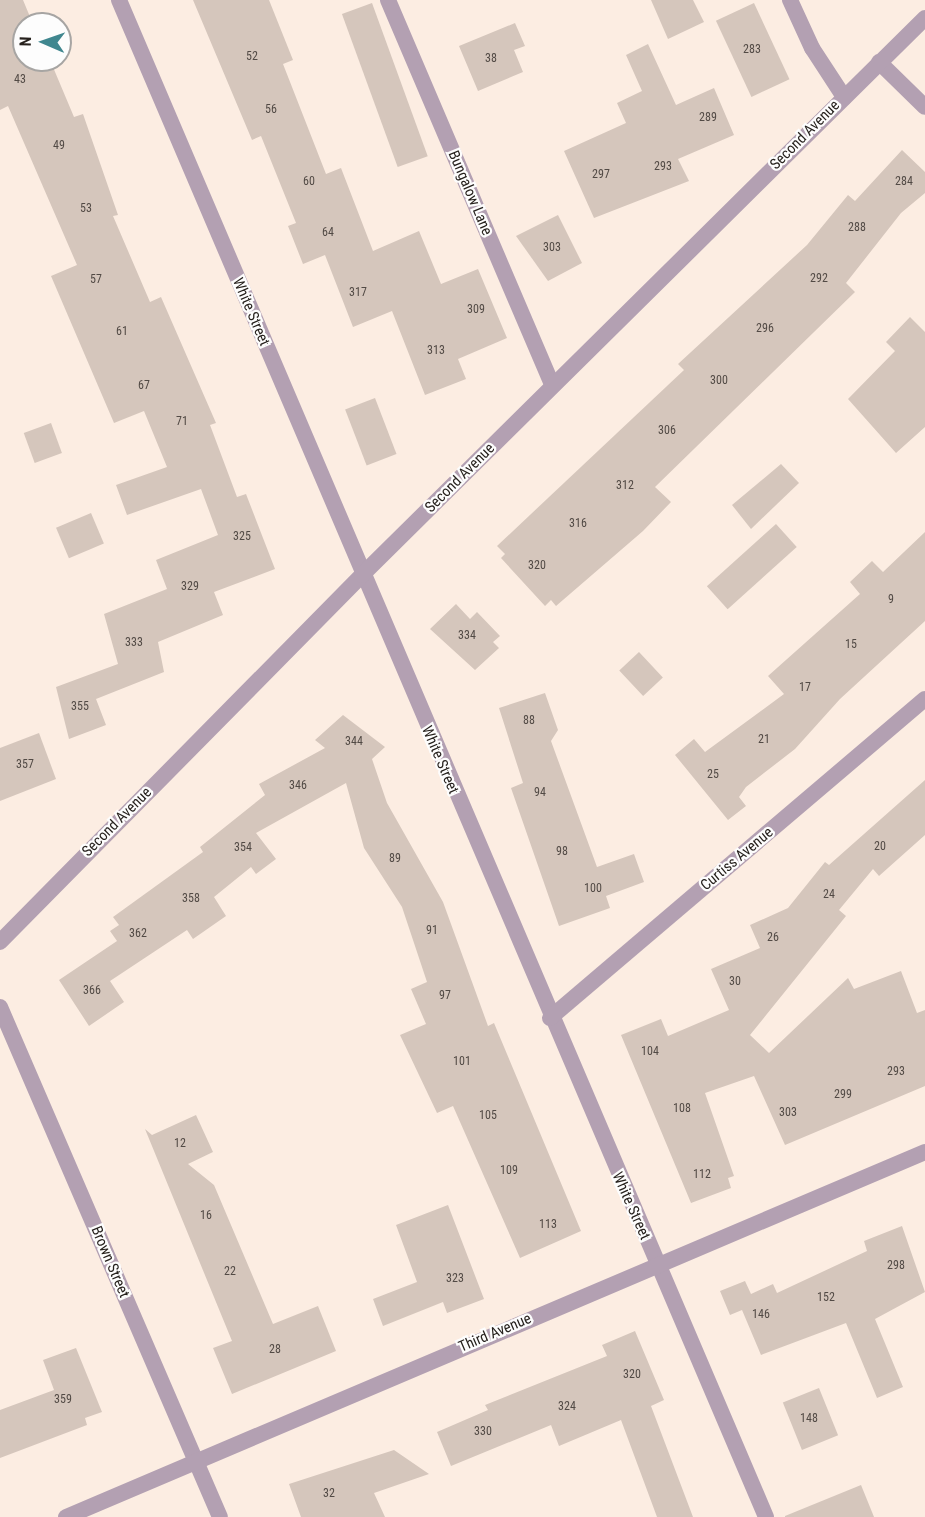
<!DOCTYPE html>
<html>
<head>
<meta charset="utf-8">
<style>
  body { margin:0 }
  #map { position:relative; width:925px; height:1517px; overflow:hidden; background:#fcede2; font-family:"Roboto Condensed",sans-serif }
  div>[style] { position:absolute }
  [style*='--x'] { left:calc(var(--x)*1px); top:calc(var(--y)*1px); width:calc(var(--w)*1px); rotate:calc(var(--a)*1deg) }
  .building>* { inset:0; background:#d5c6bc; transform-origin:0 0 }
  .minor>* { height:16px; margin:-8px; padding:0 8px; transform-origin:8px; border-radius:8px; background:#b3a0b2 }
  span { translate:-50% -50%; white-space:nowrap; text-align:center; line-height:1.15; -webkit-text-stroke:4.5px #fdfdfd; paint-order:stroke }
  .number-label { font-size:12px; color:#524a45 }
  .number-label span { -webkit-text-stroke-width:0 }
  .street-label { font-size:15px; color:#26211d }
  .north { position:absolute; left:12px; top:12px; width:60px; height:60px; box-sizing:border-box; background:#fdfdfd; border:2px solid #a7a5a3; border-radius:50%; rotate:272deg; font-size:16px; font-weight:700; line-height:24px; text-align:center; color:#26211d }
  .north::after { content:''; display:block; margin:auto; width:21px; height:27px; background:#40878f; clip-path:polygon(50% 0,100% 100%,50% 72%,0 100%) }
</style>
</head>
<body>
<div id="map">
  <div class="building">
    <div style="clip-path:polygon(0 0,23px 0,33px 24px,24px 24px,24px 60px,50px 60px,74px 117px,83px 114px,118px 215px,113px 216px,150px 302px,161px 297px,216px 423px,210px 425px,237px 497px,246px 494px,275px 569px,214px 592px,223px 615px,158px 642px,164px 672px,96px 699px,106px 725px,69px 739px,56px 687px,118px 664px,104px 614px,167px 589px,156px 560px,218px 535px,201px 489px,127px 515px,116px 485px,167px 467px,144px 411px,114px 423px,51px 276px,77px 265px,8px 106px,0 110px)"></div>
    <div style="clip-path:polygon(193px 0,269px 0,293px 60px,283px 64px,326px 174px,341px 168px,373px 251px,419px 231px,441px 284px,478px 269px,507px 338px,458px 359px,466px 379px,425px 395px,392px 311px,353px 327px,325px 255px,303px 264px,288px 226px,296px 223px,261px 136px,252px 140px)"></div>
    <div style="clip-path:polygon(651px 0,693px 0,704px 22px,668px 39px)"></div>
    <div style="left:372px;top:3px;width:163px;height:32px;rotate:70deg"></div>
    <div style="left:754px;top:3px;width:84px;height:42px;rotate:65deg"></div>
    <div style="clip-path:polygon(515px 23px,525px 46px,514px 50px,523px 72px,478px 91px,459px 46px)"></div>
    <div style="clip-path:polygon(648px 44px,676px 105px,714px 88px,734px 135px,678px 159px,689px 181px,594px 218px,564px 151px,626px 123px,617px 103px,642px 91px,626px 55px)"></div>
    <div style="clip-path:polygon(902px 150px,925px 172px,925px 193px,901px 213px,846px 283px,855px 292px,655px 487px,671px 502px,643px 531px,556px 606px,551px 600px,545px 606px,501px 558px,505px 554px,497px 546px,684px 370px,678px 364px,807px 245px,848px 195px,855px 201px)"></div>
    <div style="clip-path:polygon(558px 215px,582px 263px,548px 281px,516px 236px)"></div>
    <div style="clip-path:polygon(910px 317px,925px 332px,925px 427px,896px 453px,848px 399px,895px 351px,886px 342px)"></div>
    <div style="left:375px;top:398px;width:60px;height:32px;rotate:69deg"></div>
    <div style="left:51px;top:423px;width:32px;height:29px;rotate:70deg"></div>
    <div style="clip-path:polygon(781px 464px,799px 483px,751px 529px,732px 505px)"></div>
    <div style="left:91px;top:513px;width:33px;height:38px;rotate:67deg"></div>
    <div style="left:776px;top:524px;width:31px;height:93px;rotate:48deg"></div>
    <div style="clip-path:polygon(925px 532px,925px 621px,840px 699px,795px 749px,746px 787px,739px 797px,746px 806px,728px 820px,675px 755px,694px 739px,705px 752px,784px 694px,768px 676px,860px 594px,850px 582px,872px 561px,883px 572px)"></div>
    <div style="clip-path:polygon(456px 604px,470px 619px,477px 612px,500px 636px,493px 642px,499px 648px,475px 670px,430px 629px)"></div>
    <div style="left:639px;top:652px;width:35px;height:27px;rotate:47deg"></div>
    <div style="clip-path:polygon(545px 693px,558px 730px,551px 741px,597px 867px,634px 854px,644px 882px,606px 896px,610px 908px,559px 926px,511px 788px,523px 783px,499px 708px)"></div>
    <div style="clip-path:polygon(343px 715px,385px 747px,372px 759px,387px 803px,443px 902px,488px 1026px,494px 1023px,581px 1231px,520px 1258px,453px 1106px,437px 1113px,400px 1035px,426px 1024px,411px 989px,427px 982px,402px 907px,364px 848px,346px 783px,256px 833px,276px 859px,256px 874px,251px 867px,214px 897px,226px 916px,193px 939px,187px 930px,110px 981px,124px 1002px,89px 1026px,59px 980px,117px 941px,110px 931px,119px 925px,113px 917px,203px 852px,200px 847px,265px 795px,259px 784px,325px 748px,315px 740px)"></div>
    <div style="clip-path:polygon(39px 733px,56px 779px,0 801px,0 748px)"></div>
    <div style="clip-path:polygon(925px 780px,925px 835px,879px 876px,873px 869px,839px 910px,846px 916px,750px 1035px,769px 1053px,848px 978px,854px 989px,901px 971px,917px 1013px,925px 1010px,925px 1086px,785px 1145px,754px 1076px,705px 1093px,734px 1176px,728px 1178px,731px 1188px,691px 1203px,621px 1035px,661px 1019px,668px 1036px,729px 1010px,711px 969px,760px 948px,750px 925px,788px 908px,825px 862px,829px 865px)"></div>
    <div style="clip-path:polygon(196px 1115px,213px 1152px,188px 1164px,214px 1185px,273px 1324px,318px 1306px,336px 1351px,232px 1394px,213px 1348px,232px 1341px,145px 1129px,152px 1135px)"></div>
    <div style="clip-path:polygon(448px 1205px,484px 1299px,447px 1313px,443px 1302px,383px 1326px,373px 1299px,417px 1282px,396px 1225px)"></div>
    <div style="clip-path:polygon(902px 1226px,925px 1292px,875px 1319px,903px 1387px,877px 1398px,846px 1323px,761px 1355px,742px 1310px,730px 1315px,720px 1291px,745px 1281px,751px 1294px,773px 1284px,777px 1293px,867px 1251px,864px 1241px)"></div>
    <div style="clip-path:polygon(635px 1331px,664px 1400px,651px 1406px,693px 1517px,657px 1517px,621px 1420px,559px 1446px,551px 1425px,451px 1466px,437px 1432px,488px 1410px,485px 1405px,607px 1356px,602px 1345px)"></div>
    <div style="clip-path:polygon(76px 1348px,102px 1412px,85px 1418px,87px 1425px,0 1458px,0 1410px,54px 1390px,43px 1360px)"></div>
    <div style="left:819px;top:1388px;width:51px;height:39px;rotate:68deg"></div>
    <div style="clip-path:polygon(394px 1450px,429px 1474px,374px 1493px,385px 1517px,301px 1517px,289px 1484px)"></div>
    <div style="clip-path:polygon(861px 1485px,874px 1517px,785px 1517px,785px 1516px)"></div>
  </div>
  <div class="minor">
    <div style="--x:119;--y:0;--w:1649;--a:66.9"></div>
    <div style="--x:388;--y:0;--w:418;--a:66.9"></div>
    <div style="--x:790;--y:0;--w:53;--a:65.4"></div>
    <div style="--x:812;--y:48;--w:59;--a:56.9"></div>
    <div style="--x:879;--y:62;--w:64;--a:44.4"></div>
    <div style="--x:0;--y:942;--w:515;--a:-45.39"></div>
    <div style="--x:362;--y:575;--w:792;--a:-44.69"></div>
    <div style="--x:0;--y:1007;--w:555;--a:66.67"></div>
    <div style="--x:550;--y:1018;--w:492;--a:-40.4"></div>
    <div style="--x:66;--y:1517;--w:933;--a:-23.02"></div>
  </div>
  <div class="number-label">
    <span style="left:752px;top:50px">283</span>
    <span style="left:252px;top:57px">52</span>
    <span style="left:491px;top:59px">38</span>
    <span style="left:20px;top:80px">43</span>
    <span style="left:271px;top:110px">56</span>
    <span style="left:708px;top:118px">289</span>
    <span style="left:59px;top:146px">49</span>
    <span style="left:663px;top:167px">293</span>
    <span style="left:601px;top:175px">297</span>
    <span style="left:309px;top:182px">60</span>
    <span style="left:904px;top:182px">284</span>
    <span style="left:86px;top:209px">53</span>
    <span style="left:857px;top:228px">288</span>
    <span style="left:328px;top:233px">64</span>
    <span style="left:552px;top:248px">303</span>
    <span style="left:819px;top:279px">292</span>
    <span style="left:96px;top:280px">57</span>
    <span style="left:358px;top:293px">317</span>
    <span style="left:476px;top:310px">309</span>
    <span style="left:765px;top:329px">296</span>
    <span style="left:122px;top:332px">61</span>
    <span style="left:436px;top:351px">313</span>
    <span style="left:719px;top:381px">300</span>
    <span style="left:144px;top:386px">67</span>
    <span style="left:182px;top:422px">71</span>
    <span style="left:667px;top:431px">306</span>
    <span style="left:625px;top:486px">312</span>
    <span style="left:578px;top:524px">316</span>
    <span style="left:242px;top:537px">325</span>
    <span style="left:537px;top:566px">320</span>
    <span style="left:190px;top:587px">329</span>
    <span style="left:891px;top:600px">9</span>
    <span style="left:467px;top:636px">334</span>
    <span style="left:134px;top:643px">333</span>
    <span style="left:851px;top:645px">15</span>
    <span style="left:805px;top:688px">17</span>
    <span style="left:80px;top:707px">355</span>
    <span style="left:529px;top:721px">88</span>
    <span style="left:764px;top:740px">21</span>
    <span style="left:354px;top:742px">344</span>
    <span style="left:25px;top:765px">357</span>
    <span style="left:713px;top:775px">25</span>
    <span style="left:298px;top:786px">346</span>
    <span style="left:540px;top:793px">94</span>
    <span style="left:880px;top:847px">20</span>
    <span style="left:243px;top:848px">354</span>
    <span style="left:562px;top:852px">98</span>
    <span style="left:395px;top:859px">89</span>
    <span style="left:593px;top:889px">100</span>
    <span style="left:829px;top:895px">24</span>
    <span style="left:191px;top:899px">358</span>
    <span style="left:432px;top:931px">91</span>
    <span style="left:138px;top:934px">362</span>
    <span style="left:773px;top:938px">26</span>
    <span style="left:735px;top:982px">30</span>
    <span style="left:92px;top:991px">366</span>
    <span style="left:445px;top:996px">97</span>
    <span style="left:650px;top:1052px">104</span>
    <span style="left:462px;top:1062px">101</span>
    <span style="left:896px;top:1072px">293</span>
    <span style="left:843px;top:1095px">299</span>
    <span style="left:682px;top:1109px">108</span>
    <span style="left:788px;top:1113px">303</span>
    <span style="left:488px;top:1116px">105</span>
    <span style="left:180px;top:1144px">12</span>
    <span style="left:509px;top:1171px">109</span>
    <span style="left:702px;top:1175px">112</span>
    <span style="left:206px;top:1216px">16</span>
    <span style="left:548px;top:1225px">113</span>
    <span style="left:896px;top:1266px">298</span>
    <span style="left:230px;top:1272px">22</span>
    <span style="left:455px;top:1279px">323</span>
    <span style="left:826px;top:1298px">152</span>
    <span style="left:761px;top:1315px">146</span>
    <span style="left:275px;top:1350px">28</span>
    <span style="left:632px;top:1375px">320</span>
    <span style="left:63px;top:1400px">359</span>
    <span style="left:567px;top:1407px">324</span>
    <span style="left:809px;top:1419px">148</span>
    <span style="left:483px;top:1432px">330</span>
    <span style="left:329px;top:1494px">32</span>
  </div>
  <div class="street-label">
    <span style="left:805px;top:135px;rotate:-45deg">Second Avenue</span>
    <span style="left:470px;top:193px;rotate:67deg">Bungalow Lane</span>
    <span style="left:251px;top:312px;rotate:67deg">White Street</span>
    <span style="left:460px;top:478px;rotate:-45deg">Second Avenue</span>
    <span style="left:440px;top:760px;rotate:67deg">White Street</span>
    <span style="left:117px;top:822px;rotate:-45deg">Second Avenue</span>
    <span style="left:737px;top:859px;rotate:-40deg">Curtiss Avenue</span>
    <span style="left:631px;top:1206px;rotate:66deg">White Street</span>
    <span style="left:110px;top:1262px;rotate:67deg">Brown Street</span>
    <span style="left:495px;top:1333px;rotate:-23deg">Third Avenue</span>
  </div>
  <div class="north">N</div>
</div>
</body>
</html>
